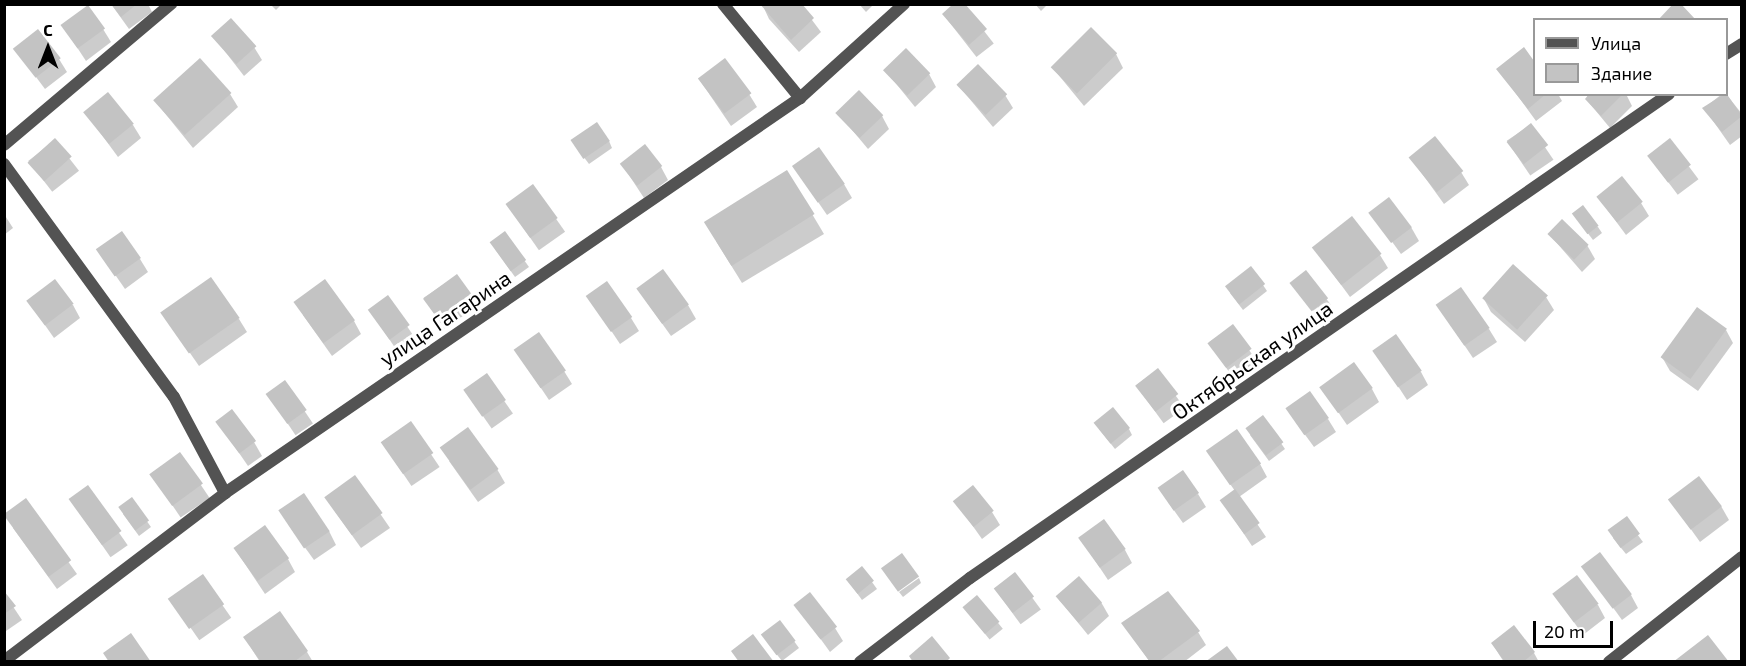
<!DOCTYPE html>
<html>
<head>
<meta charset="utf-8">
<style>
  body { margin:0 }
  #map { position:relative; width:1746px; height:666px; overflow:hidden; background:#fff; font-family:"Exo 2",sans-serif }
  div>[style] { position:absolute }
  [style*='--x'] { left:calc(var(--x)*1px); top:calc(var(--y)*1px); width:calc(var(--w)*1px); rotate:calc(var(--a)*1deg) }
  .shadow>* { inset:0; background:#0003; transform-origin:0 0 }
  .building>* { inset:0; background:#c3c3c3; transform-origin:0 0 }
  .minor>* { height:12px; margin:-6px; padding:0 6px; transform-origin:6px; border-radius:6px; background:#535353 }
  span { translate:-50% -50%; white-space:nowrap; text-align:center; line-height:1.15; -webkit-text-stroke:6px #fff; paint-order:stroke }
  .street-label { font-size:21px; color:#000 }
  .frame { position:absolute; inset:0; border:6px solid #000; pointer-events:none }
  .legend { position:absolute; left:1533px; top:18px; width:195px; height:78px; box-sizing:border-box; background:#fff; border:2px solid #999; margin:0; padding:8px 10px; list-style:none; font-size:18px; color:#000 }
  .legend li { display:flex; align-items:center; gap:12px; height:30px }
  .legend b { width:30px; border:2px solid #999 }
  .north { position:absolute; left:18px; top:18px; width:60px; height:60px; -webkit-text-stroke:4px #fff; paint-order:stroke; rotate:0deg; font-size:16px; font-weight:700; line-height:24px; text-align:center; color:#000 }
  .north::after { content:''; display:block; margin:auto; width:21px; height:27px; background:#000; clip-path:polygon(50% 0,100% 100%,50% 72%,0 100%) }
  .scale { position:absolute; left:1533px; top:621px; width:80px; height:27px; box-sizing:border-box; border:3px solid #000; border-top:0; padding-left:8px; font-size:18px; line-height:21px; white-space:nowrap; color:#000; -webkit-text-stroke:4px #fff; paint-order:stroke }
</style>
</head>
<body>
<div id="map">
  <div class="shadow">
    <div style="clip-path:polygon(111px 4px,148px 4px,152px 12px,129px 29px)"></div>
    <div style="clip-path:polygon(270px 4px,282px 4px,276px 10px)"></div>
    <div style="clip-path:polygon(762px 4px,800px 4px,821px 32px,799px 52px,769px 19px)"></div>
    <div style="clip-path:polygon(859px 4px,874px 4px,866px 12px)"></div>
    <div style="left:963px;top:4px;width:50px;height:22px;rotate:52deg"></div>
    <div style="clip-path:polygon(1035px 4px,1048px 4px,1041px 11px)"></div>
    <div style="clip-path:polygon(63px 26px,103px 29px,111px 42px,86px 61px)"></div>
    <div style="clip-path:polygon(213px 36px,254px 47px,262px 60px,244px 76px)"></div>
    <div style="clip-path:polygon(15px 49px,59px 59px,67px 72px,45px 89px)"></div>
    <div style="clip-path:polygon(1524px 49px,1534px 63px,1534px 94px,1558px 94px,1562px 101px,1536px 121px,1498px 69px)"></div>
    <div style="clip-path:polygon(1116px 54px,1123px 68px,1084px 106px,1052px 67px)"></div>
    <div style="clip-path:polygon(885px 70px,929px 74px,936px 87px,915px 107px)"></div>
    <div style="clip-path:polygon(699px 79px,749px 94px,757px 107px,731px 126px)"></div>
    <div style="clip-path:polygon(958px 85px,1005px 95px,1013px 108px,993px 127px)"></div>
    <div style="clip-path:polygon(230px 94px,238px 107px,193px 148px,155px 101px)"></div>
    <div style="clip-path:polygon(1591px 94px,1626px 94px,1632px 106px,1610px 128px,1586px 99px)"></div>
    <div style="clip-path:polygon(1722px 94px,1726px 94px,1742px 114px,1742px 136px,1730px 145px,1704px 108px)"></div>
    <div style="clip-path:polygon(85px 112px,133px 125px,141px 138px,118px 157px)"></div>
    <div style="clip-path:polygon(837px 112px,882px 116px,889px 129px,868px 149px)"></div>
    <div style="left:1530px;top:125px;width:42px;height:28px;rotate:56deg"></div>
    <div style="left:55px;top:140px;width:39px;height:34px;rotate:52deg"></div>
    <div style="left:1669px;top:140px;width:49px;height:26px;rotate:53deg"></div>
    <div style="clip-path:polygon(609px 141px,612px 148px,589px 164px,577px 148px)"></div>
    <div style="clip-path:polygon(1410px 157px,1461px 172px,1469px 185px,1444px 204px)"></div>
    <div style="clip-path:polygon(621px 163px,661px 167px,668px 180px,644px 198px)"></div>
    <div style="clip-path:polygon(794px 167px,844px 184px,852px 198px,827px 215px)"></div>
    <div style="clip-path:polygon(787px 172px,824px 234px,742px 283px,716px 241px)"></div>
    <div style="left:533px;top:186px;width:56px;height:32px;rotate:55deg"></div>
    <div style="clip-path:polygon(1598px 197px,1641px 203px,1649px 216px,1626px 235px)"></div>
    <div style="clip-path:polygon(1371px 213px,1411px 227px,1419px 241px,1401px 254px)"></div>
    <div style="clip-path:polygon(4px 214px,13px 228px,4px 235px)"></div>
    <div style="clip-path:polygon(1574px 215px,1598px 227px,1602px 233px,1593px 240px)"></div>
    <div style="clip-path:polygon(505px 233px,529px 267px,515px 277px,495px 249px)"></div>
    <div style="clip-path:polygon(1549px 234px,1587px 245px,1595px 259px,1582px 272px)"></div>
    <div style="clip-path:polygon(1314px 248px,1380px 255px,1388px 268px,1350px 297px)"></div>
    <div style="clip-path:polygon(98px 250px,140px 259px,148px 272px,125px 289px)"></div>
    <div style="clip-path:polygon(1306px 272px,1331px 305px,1317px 316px,1296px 289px)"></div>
    <div style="left:456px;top:276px;width:37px;height:39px;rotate:56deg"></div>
    <div style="clip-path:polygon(1263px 285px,1267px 291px,1243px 310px,1230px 293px)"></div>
    <div style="clip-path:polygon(588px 296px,631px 318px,639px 331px,620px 344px)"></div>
    <div style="clip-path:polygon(1546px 297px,1554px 310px,1525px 342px,1491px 312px,1484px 299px)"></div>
    <div style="left:388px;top:298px;width:50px;height:22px;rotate:56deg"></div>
    <div style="clip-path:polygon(28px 301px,73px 305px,80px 318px,54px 338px)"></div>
    <div style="clip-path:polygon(646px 301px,688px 305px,696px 319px,671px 336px)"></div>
    <div style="clip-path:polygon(163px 314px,239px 319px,247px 332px,199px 366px)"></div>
    <div style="clip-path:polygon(303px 315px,354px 321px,361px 334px,332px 356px)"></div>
    <div style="clip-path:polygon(1446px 318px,1489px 329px,1497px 342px,1473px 358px)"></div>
    <div style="left:1233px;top:326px;width:46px;height:29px;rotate:56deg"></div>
    <div style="clip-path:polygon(1726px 330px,1733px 343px,1698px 391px,1670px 371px,1662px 357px)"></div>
    <div style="clip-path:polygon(516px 351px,564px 371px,572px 384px,549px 400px)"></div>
    <div style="clip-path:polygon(1375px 351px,1421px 372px,1428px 385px,1407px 400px)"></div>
    <div style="left:1157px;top:370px;width:47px;height:26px;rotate:54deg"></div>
    <div style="left:486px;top:375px;width:47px;height:26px;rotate:55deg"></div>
    <div style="left:285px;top:382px;width:50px;height:21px;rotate:56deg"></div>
    <div style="clip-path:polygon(1321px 387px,1372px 389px,1379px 402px,1347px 425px)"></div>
    <div style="clip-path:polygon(1263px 417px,1285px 449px,1269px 461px,1250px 435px)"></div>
    <div style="clip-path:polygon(1328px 419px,1336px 432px,1314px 447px,1295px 421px)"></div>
    <div style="clip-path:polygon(217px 421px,254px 442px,262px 456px,248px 466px)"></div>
    <div style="left:410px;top:423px;width:53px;height:34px;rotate:56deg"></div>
    <div style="clip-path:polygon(1099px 429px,1129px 429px,1132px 435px,1115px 449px)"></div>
    <div style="left:180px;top:454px;width:53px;height:35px;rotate:56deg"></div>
    <div style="clip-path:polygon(449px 461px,497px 469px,505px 483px,478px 502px)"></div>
    <div style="clip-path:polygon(1216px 464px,1260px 464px,1267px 477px,1239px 497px,1266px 537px,1252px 546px,1222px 501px,1235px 491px)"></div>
    <div style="clip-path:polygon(355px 477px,390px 528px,361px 548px,334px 510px)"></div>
    <div style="left:87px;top:487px;width:71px;height:21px;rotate:55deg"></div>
    <div style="clip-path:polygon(1198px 494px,1206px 507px,1183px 523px,1168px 502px)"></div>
    <div style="clip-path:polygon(131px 499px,151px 527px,139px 536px,123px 514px)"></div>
    <div style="clip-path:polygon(1670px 500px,1721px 506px,1729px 520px,1700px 542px)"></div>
    <div style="clip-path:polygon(25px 501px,77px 574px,57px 589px,13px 528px)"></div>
    <div style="clip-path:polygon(955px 501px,992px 512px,1000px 525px,982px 539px)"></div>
    <div style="clip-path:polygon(1626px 519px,1643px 542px,1626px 554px,1613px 538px)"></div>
    <div style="clip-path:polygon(288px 524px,329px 531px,336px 545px,314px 560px)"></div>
    <div style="clip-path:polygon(1080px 538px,1125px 550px,1132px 563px,1108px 580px)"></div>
    <div style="clip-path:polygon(235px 549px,288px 559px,295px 572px,265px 594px)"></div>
    <div style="clip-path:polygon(1583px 566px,1631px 595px,1638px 608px,1622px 620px)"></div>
    <div style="clip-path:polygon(862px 568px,877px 589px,862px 600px,851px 585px)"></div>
    <div style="left:1015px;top:574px;width:44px;height:25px;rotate:54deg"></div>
    <div style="left:202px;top:576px;width:51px;height:39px;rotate:55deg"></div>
    <div style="clip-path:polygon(919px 578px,921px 583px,903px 597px,899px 592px)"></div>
    <div style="clip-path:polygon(4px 593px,22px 620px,6px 631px,4px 629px)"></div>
    <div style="clip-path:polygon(1554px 594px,1598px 605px,1605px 618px,1583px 635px)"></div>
    <div style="left:977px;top:597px;width:41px;height:17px;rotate:51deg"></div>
    <div style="clip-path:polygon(1057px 597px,1101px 602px,1109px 616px,1088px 635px)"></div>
    <div style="clip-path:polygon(796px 605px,835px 628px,843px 641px,830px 652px)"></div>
    <div style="clip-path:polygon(279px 613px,307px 652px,313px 662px,260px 662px,253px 651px,245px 638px)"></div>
    <div style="clip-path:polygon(780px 622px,799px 648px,782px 661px,767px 642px)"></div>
    <div style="clip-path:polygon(1123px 624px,1198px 632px,1206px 645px,1184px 662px,1150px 662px)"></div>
    <div style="clip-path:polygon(1514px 627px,1534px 653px,1539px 662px,1504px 662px,1500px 656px,1492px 643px)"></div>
  </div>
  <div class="building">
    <div style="clip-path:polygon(111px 4px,137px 4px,121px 17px)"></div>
    <div style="clip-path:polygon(760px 4px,802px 4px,814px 18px,791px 40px)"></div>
    <div style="clip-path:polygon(953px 4px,965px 4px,987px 29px,969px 45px,942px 14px)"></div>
    <div style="clip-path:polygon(1673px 4px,1681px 4px,1696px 20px,1658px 20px)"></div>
    <div style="left:88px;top:5px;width:29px;height:34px;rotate:54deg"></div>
    <div style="left:231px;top:18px;width:38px;height:27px;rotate:48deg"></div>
    <div style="left:1091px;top:27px;width:37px;height:57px;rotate:45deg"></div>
    <div style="left:38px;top:29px;width:37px;height:32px;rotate:52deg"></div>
    <div style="clip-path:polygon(1524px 47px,1534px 61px,1534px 94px,1546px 94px,1528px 109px,1496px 69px)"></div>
    <div style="left:906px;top:48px;width:35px;height:32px;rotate:46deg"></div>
    <div style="left:200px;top:58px;width:47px;height:63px;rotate:48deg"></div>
    <div style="left:725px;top:58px;width:44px;height:34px;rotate:53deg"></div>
    <div style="left:978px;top:64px;width:42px;height:30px;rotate:46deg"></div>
    <div style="left:859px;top:90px;width:35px;height:33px;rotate:46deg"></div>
    <div style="left:108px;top:92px;width:41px;height:32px;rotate:51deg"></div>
    <div style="clip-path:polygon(1726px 93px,1742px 116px,1722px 132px,1702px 108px)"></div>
    <div style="clip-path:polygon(1589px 94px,1623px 94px,1601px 116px,1585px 99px)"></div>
    <div style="left:597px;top:122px;width:23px;height:32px;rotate:56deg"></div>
    <div style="left:1531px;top:123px;width:28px;height:31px;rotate:52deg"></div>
    <div style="left:1435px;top:136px;width:45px;height:34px;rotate:51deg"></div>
    <div style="left:55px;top:138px;width:25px;height:37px;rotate:48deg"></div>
    <div style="left:1670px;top:138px;width:34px;height:29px;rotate:52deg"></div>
    <div style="left:645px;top:144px;width:28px;height:32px;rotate:52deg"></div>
    <div style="left:819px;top:147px;width:45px;height:33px;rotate:55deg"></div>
    <div style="left:787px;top:170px;width:52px;height:98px;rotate:58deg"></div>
    <div style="left:1622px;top:176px;width:33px;height:33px;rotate:51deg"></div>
    <div style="left:533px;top:184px;width:42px;height:34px;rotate:54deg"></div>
    <div style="left:1389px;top:197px;width:38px;height:26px;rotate:53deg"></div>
    <div style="left:1583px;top:205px;width:26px;height:14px;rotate:53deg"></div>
    <div style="left:1352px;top:216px;width:48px;height:51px;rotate:52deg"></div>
    <div style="left:1562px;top:219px;width:37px;height:21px;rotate:44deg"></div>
    <div style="left:122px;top:231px;width:33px;height:32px;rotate:55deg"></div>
    <div style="left:505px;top:231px;width:36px;height:19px;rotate:54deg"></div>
    <div style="left:1513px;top:264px;width:47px;height:46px;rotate:42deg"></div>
    <div style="left:1251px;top:266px;width:23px;height:33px;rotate:52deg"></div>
    <div style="left:663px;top:269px;width:44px;height:33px;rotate:54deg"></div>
    <div style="left:1306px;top:270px;width:36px;height:21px;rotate:52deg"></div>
    <div style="left:457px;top:274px;width:24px;height:42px;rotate:54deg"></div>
    <div style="left:211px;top:277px;width:50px;height:62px;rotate:55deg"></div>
    <div style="left:55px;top:279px;width:31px;height:36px;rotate:53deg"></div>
    <div style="left:325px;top:279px;width:51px;height:39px;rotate:54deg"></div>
    <div style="left:607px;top:281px;width:44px;height:26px;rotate:55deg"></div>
    <div style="left:1461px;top:287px;width:50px;height:31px;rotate:55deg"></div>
    <div style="left:388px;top:295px;width:37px;height:25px;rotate:54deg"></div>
    <div style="left:1697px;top:307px;width:37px;height:62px;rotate:36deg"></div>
    <div style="left:1233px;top:324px;width:31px;height:32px;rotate:53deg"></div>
    <div style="left:539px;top:332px;width:47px;height:31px;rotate:55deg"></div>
    <div style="left:1396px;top:334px;width:45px;height:29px;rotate:55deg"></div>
    <div style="left:1354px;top:362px;width:32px;height:43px;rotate:54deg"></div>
    <div style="left:1158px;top:368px;width:33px;height:29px;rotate:52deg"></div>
    <div style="left:487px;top:373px;width:33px;height:29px;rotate:55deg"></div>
    <div style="left:285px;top:380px;width:37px;height:24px;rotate:54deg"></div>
    <div style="left:1310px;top:391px;width:33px;height:30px;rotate:55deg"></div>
    <div style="left:1113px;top:407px;width:27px;height:25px;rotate:51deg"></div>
    <div style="left:232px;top:409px;width:40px;height:21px;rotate:53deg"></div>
    <div style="left:1263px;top:415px;width:34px;height:22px;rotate:53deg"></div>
    <div style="left:411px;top:421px;width:39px;height:37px;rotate:55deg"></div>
    <div style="left:468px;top:427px;width:52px;height:35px;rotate:54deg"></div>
    <div style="left:1237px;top:429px;width:42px;height:38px;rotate:55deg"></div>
    <div style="left:180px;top:452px;width:39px;height:38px;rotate:54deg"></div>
    <div style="left:1183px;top:470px;width:28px;height:31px;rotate:55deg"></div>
    <div style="left:355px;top:475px;width:47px;height:38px;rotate:54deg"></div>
    <div style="left:1699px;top:476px;width:38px;height:39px;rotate:53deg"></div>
    <div style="left:88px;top:485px;width:57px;height:24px;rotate:54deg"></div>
    <div style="left:973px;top:485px;width:33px;height:26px;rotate:51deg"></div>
    <div style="left:1235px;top:489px;width:42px;height:19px;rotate:54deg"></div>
    <div style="left:304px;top:493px;width:46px;height:31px;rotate:56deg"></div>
    <div style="left:132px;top:497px;width:29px;height:17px;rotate:54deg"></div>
    <div style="left:26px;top:498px;width:77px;height:28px;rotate:54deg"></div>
    <div style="left:1627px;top:516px;width:22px;height:24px;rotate:54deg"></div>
    <div style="left:1104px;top:519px;width:37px;height:32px;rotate:54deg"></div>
    <div style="left:265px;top:525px;width:41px;height:39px;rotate:54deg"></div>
    <div style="left:1600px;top:552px;width:53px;height:24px;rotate:53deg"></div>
    <div style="left:902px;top:553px;width:29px;height:26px;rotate:54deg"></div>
    <div style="left:862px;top:566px;width:19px;height:21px;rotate:51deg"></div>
    <div style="left:1015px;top:572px;width:31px;height:27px;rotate:52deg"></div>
    <div style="left:203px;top:574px;width:37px;height:43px;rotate:55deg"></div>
    <div style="left:1577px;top:575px;width:36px;height:31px;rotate:53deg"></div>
    <div style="left:1079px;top:576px;width:35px;height:31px;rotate:49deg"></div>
    <div style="clip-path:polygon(4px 591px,16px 606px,4px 614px)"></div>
    <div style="clip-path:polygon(1168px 591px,1200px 631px,1158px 662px,1150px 662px,1121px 623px)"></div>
    <div style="left:810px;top:592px;width:44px;height:21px;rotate:52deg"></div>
    <div style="left:977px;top:595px;width:35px;height:19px;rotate:50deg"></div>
    <div style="clip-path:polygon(280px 611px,308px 651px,294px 662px,261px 662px,243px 637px)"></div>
    <div style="left:780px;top:620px;width:26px;height:24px;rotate:53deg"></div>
    <div style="clip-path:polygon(1514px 625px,1535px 652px,1523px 662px,1505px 662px,1491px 643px)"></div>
    <div style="clip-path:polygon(131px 633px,151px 662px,109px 662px,103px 653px)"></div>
    <div style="clip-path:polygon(753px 634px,774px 662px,739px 662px,731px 651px)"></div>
    <div style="clip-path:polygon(1708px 635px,1729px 662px,1673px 662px)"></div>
    <div style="clip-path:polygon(932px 636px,950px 658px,946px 662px,913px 662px,909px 656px)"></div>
    <div style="clip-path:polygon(1227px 646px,1239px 662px,1205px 662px)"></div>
  </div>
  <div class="minor">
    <div style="--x:723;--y:4;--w:122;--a:50.7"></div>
    <div style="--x:1726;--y:54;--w:19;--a:-32"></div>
    <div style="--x:4;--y:145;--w:219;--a:-40.2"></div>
    <div style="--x:4;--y:164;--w:288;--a:53.9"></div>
    <div style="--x:174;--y:397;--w:109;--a:62"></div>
    <div style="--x:4;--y:661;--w:278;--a:-37.2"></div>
    <div style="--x:225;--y:493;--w:698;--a:-34.49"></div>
    <div style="--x:800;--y:98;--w:140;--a:-42.1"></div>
    <div style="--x:860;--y:662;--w:138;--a:-37.4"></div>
    <div style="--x:970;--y:578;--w:850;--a:-34.7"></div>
    <div style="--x:1609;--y:662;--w:169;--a:-38.3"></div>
  </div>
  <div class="street-label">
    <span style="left:445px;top:318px;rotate:-34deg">улица Гагарина</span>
    <span style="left:1252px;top:360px;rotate:-35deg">Октябрьская улица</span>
  </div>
  <div class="frame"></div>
  <ul class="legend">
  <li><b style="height:8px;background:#535353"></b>Улица</li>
  <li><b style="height:16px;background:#c3c3c3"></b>Здание</li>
  </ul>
  <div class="north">С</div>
  <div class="scale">20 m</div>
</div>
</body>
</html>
